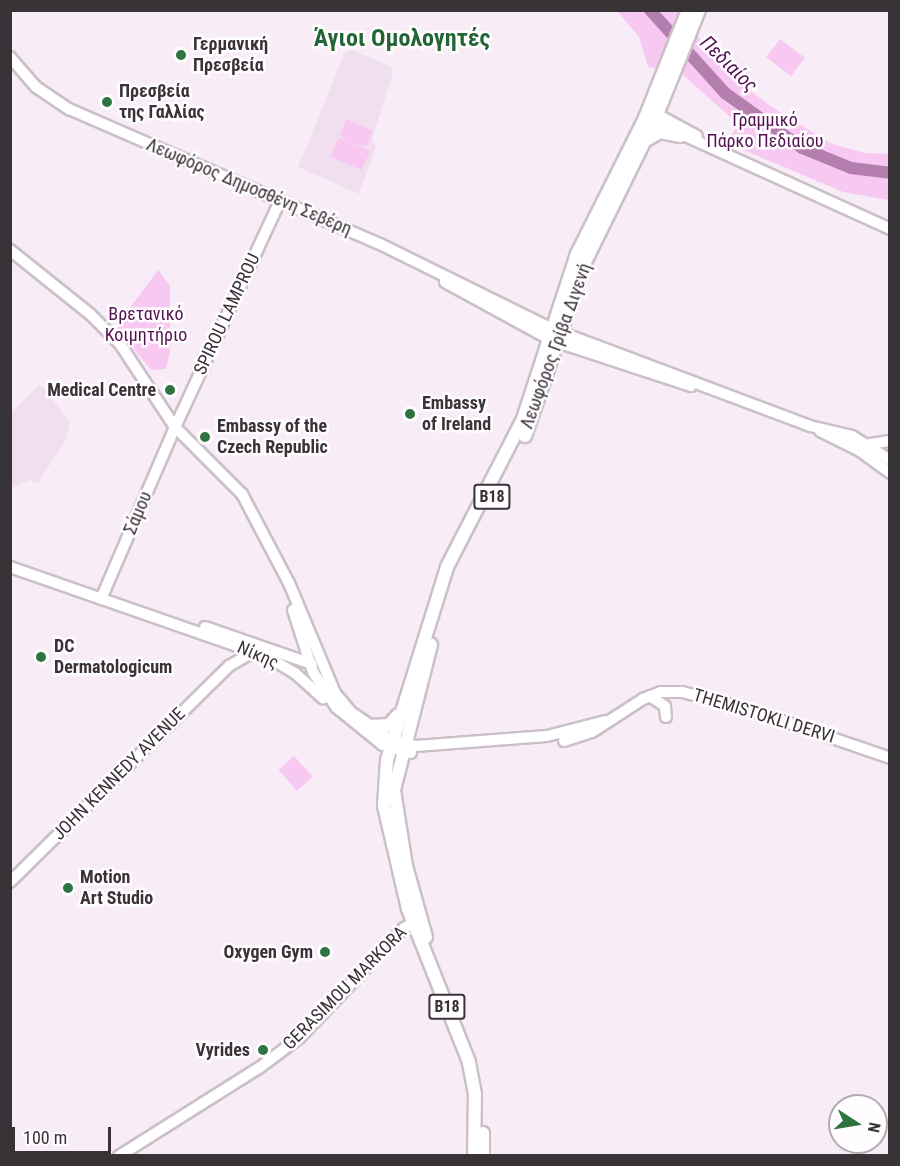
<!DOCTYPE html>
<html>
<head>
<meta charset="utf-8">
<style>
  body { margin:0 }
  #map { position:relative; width:900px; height:1166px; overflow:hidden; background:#f8ecf6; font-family:"Roboto Condensed",sans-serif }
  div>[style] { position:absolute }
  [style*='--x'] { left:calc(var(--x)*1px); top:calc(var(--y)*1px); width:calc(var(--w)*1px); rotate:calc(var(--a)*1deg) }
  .built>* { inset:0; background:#f1dfef }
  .green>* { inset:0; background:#f7c8f2; transform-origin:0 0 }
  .river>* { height:12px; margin:-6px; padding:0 6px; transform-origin:6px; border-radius:6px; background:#b47eaf }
  .roads { filter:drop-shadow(2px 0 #cbc0ca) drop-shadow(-2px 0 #cbc0ca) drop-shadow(0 2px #cbc0ca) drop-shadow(0 -2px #cbc0ca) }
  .secondary>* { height:10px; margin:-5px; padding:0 5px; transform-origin:5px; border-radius:5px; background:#fff }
  .primary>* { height:12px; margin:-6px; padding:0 6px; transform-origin:6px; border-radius:6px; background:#fff }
  .dots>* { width:16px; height:16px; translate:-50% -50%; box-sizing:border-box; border:3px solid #fffdff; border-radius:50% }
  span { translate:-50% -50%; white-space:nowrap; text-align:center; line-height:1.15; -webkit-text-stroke:5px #fffdff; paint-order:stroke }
  .shield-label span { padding:2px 4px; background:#fffdff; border:2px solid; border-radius:4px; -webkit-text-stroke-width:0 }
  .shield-label { font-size:16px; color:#383337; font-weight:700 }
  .poi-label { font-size:18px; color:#383337; font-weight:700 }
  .left { translate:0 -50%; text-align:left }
  .right { translate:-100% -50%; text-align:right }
  .park-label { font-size:18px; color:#531351 }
  .street-label { font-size:18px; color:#383337 }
  .water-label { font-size:20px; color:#541452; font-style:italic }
  .district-label { font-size:24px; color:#246536; font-weight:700 }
  .frame { position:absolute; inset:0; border:12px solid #383337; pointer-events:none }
  .north { position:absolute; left:828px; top:1094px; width:60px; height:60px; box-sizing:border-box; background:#fffdff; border:2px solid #afacaf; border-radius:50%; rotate:102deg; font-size:16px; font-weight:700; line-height:24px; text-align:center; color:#383337 }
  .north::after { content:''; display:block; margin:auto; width:21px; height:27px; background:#2e7441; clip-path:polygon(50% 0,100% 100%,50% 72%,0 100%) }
  .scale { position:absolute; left:12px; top:1127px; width:99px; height:27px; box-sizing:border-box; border:3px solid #383337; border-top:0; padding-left:8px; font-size:18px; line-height:21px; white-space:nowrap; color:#383337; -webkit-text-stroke:4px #fffdff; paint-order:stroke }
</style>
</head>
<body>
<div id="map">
  <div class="built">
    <div style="clip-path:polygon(353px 50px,391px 67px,393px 72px,372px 140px,376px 147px,359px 194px,298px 167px,345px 52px)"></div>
    <div style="clip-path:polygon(39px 385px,45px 388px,70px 424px,65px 441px,38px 483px,30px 480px,11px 488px,11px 413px)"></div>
  </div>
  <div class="green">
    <div style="clip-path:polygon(617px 11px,679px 11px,722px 69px,772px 107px,832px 144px,865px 153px,889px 154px,889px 200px,843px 192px,727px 143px,738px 124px,682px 74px,684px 68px,666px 51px,657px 69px,648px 67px,639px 37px)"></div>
    <div style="left:780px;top:39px;width:31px;height:23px;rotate:37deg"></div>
    <div style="clip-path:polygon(346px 119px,373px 131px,367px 146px,354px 144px,370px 151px,362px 170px,330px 157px,338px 138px,347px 141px,340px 135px)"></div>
    <div style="clip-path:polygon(158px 270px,170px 286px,170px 352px,166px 369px,151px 370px,116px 327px)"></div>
    <div style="left:294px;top:756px;width:28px;height:21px;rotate:48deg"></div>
  </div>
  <div class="river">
    <div style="--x:650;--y:10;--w:112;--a:47.9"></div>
    <div style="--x:725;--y:93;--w:95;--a:35.5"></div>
    <div style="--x:802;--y:148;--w:53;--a:22.2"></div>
    <div style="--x:851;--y:168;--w:39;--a:7"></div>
  </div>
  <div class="roads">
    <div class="secondary">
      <div style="--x:10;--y:57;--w:40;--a:49"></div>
      <div style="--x:36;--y:87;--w:40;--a:34"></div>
      <div style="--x:69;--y:109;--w:339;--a:23.5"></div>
      <div style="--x:380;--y:244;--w:192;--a:26.3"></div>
      <div style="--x:658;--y:115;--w:44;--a:28.3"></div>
      <div style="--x:648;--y:119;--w:266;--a:24.4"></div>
      <div style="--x:10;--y:250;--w:102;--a:38.7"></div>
      <div style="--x:90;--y:314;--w:42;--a:45"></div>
      <div style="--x:120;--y:344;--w:100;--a:56.5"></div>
      <div style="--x:175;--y:427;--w:95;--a:45"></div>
      <div style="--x:242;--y:494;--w:101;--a:62.2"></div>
      <div style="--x:289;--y:583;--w:119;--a:67.3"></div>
      <div style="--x:335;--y:693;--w:26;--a:50"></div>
      <div style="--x:352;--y:713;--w:48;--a:34"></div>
      <div style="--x:392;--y:740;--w:25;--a:14"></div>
      <div style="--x:416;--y:746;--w:131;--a:-4.4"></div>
      <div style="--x:547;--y:736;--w:61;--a:-14.3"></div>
      <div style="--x:445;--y:282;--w:119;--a:28.7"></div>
      <div style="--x:560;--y:332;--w:267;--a:20.6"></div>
      <div style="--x:810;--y:426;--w:43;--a:13.4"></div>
      <div style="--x:852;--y:436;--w:45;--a:32.3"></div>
      <div style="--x:557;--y:342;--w:141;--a:18.2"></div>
      <div style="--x:820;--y:431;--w:45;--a:26.6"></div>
      <div style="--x:860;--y:451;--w:37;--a:36"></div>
      <div style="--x:870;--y:444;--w:20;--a:-9"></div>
      <div style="--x:10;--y:567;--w:273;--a:19.2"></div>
      <div style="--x:268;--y:657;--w:31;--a:31"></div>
      <div style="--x:295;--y:673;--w:38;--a:42"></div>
      <div style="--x:101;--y:599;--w:187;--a:-66.7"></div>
      <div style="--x:175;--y:427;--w:249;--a:-65.1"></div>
      <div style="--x:293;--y:610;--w:65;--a:72.1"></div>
      <div style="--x:313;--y:672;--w:42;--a:56.7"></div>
      <div style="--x:336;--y:707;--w:60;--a:39"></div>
      <div style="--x:383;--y:745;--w:29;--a:16"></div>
      <div style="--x:205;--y:627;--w:113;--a:19.1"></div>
      <div style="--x:650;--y:696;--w:18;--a:34"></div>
      <div style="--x:665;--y:706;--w:11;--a:85"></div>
      <div style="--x:564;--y:741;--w:29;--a:-18"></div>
      <div style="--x:592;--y:732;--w:61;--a:-32.9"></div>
      <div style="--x:643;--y:699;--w:19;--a:-21"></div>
      <div style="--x:661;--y:692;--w:21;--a:0"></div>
      <div style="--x:682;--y:692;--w:65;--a:14.3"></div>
      <div style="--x:745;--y:708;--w:153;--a:19"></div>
      <div style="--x:10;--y:882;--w:308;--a:-44.6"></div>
      <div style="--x:229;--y:666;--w:28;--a:-30"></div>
      <div style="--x:119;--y:1156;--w:165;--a:-32.2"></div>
      <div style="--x:259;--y:1068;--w:50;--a:-36.9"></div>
      <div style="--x:299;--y:1038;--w:152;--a:-46.3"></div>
      <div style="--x:404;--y:928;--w:18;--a:-29"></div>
    </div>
    <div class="primary">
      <div style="--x:646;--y:140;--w:16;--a:-30"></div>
      <div style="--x:660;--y:132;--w:21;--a:11"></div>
      <div style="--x:525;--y:436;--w:184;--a:-71"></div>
      <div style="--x:585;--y:262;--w:156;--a:-63.8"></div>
      <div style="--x:654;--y:122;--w:121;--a:-68.1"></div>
      <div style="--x:369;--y:726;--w:20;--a:-3"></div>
      <div style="--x:389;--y:725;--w:13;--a:-48"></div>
      <div style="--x:426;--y:937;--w:74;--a:-105.7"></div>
      <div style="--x:406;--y:866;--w:77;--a:-99"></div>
      <div style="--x:394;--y:790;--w:150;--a:-75.7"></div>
      <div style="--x:474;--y:1156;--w:62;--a:-89.1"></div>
      <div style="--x:475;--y:1094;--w:33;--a:-101"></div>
      <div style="--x:469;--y:1062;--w:165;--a:-111.7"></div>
      <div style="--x:408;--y:909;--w:106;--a:-103.1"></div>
      <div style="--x:384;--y:806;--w:46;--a:-86.3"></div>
      <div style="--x:387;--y:760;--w:202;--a:-72.7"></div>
      <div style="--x:447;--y:567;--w:166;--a:-62.8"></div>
      <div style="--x:523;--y:419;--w:174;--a:-71.9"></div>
      <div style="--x:577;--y:254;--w:152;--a:-63.4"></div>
      <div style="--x:645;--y:118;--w:116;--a:-68.3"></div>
      <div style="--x:483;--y:1156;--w:23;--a:-90"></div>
    </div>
  </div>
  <div class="dots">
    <div style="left:181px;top:55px;background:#2e7441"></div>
    <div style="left:107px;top:102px;background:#2e7441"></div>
    <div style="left:170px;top:390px;background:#2e7441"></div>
    <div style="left:410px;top:414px;background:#2e7441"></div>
    <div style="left:205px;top:437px;background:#2e7441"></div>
    <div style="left:41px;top:657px;background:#2e7441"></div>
    <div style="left:68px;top:888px;background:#2e7441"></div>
    <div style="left:325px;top:952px;background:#2e7441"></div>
    <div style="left:263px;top:1050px;background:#2e7441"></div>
  </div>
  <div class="shield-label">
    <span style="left:492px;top:497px">B18</span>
    <span style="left:447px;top:1007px">B18</span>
  </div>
  <div class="poi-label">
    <span class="left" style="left:193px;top:55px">Γερμανική<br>Πρεσβεία</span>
    <span class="left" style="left:119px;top:102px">Πρεσβεία<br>της Γαλλίας</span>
    <span class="right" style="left:156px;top:390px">Medical Centre</span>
    <span class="left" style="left:422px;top:414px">Embassy<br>of Ireland</span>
    <span class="left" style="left:217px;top:437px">Embassy of the<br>Czech Republic</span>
    <span class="left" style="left:54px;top:657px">DC<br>Dermatologicum</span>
    <span class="left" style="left:80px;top:888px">Motion<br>Art Studio</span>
    <span class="right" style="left:313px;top:952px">Oxygen Gym</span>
    <span class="right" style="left:250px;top:1050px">Vyrides</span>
  </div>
  <div class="park-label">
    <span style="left:765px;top:131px">Γραμμικό<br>Πάρκο Πεδιαίου</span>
    <span style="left:146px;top:325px">Βρετανικό<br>Κοιμητήριο</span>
  </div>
  <div class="street-label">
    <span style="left:249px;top:187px;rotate:23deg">Λεωφόρος Δημοσθένη Σεβέρη</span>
    <span style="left:227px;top:314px;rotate:-65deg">SPIROU LAMPROU</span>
    <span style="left:556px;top:346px;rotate:-70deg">Λεωφόρος Γρίβα Διγενή</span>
    <span style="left:138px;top:513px;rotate:-67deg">Σάμου</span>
    <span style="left:258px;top:655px;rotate:24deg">Νίκης</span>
    <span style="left:764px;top:716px;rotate:17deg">THEMISTOKLI DERVI</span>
    <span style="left:119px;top:774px;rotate:-45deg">JOHN KENNEDY AVENUE</span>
    <span style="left:345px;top:988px;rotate:-45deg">GERASIMOU MARKORA</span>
  </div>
  <div class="water-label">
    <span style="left:729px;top:64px;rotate:44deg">Πεδιαίος</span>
  </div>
  <div class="district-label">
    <span style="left:402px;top:39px">Άγιοι Ομολογητές</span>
  </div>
  <div class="frame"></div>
  <div class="north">N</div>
  <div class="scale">100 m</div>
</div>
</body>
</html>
